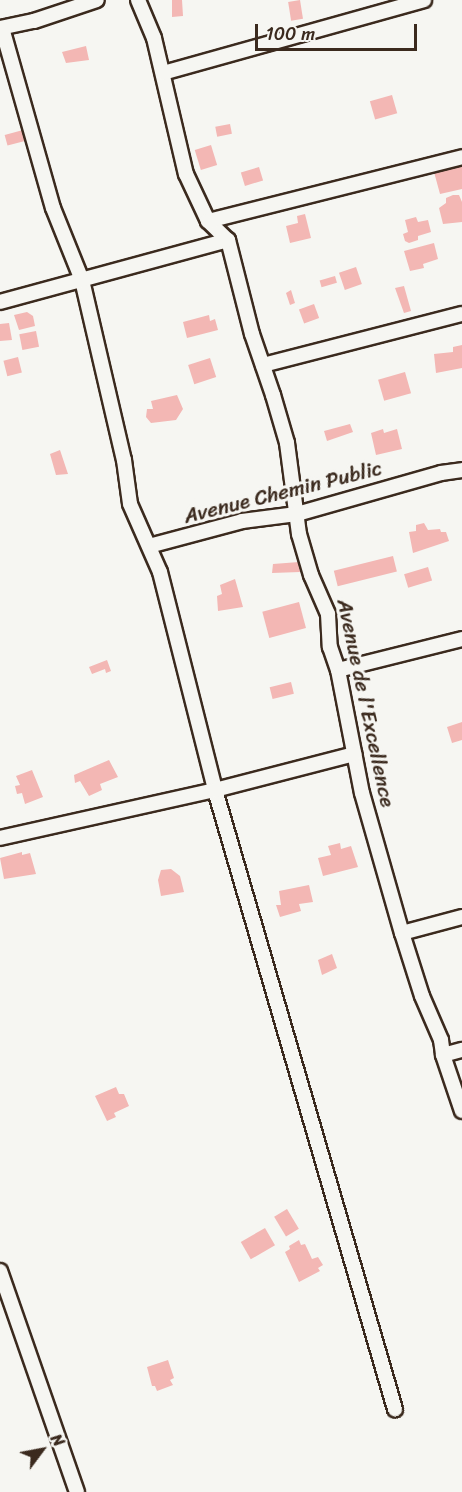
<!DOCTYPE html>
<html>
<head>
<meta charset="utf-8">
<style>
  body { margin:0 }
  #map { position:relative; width:462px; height:1492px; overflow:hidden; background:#f6f6f2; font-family:Sriracha,sans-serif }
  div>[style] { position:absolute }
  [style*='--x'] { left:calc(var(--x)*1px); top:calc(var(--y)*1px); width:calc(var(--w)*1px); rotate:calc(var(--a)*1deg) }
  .building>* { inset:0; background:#f3b7b4; transform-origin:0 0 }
  .roads { filter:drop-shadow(2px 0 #3b2a1e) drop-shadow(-2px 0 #3b2a1e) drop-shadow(0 2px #3b2a1e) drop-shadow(0 -2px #3b2a1e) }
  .minor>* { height:14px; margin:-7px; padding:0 7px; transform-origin:7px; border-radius:7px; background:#f6f6f2 }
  span { translate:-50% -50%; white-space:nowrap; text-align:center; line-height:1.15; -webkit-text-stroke:6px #f6f6f2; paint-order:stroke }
  .street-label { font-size:21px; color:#3b2a1e }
  .north { position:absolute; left:12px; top:1420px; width:60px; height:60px; -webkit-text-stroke:4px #f6f6f2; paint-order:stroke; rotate:58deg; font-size:16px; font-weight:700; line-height:24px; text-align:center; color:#3b2a1e }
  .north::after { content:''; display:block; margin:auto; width:21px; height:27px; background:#3b2a1e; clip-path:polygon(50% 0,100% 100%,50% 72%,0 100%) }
  .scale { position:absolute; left:255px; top:24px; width:162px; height:27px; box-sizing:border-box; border:3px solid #3b2a1e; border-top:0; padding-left:8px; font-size:18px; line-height:21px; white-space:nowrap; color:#3b2a1e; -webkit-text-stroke:4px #f6f6f2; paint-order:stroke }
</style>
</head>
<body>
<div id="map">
  <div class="building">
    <div style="clip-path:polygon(172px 0,182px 0,183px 16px,172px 17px)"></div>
    <div style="left:300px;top:0;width:19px;height:12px;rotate:81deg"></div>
    <div style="clip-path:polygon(86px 46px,89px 60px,66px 63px,62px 52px)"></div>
    <div style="left:392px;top:95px;width:19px;height:23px;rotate:74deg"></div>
    <div style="left:230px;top:124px;width:10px;height:15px;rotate:79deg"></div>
    <div style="left:23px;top:130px;width:11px;height:19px;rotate:75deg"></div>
    <div style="left:211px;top:145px;width:21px;height:17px;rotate:73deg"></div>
    <div style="clip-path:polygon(462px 165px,462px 189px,440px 194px,434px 172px)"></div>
    <div style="left:259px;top:167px;width:14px;height:19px;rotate:73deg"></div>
    <div style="clip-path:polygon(453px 195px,459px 195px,462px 202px,462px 222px,443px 224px,439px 208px,446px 203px,446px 198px)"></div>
    <div style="clip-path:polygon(305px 214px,311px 238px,290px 243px,286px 226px,298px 223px,297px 216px)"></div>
    <div style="clip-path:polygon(416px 217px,418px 222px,428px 220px,431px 232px,418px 236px,418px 240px,409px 243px,405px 241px,403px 234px,408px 232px,405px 220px)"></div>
    <div style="clip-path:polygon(434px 243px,438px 259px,423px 264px,424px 268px,410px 271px,404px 251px)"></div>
    <div style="left:356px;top:267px;width:18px;height:18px;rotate:71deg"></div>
    <div style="left:335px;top:276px;width:7px;height:16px;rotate:74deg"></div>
    <div style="clip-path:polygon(404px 286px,411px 311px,404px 313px,395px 288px)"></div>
    <div style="clip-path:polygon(291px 290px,295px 303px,290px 305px,286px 293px)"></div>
    <div style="left:314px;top:304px;width:15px;height:16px;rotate:70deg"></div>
    <div style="clip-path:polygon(27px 312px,33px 316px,35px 326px,19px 330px,14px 315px)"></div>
    <div style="clip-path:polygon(209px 315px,210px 321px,215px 319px,218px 330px,187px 338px,183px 322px)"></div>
    <div style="clip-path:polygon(9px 323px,12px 340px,0 341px,0 324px)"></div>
    <div style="left:36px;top:331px;width:16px;height:17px;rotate:79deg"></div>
    <div style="clip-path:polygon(462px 345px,462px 368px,436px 373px,434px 354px,453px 352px,453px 347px)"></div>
    <div style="left:18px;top:357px;width:16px;height:15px;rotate:76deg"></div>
    <div style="left:210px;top:358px;width:20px;height:23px;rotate:72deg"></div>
    <div style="left:405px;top:372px;width:22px;height:28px;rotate:74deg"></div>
    <div style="clip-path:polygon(177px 395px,183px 409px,176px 420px,151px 423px,146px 417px,147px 409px,153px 409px,151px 401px)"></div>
    <div style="clip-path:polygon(350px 424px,353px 432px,327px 441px,324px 431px)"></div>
    <div style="clip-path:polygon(383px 429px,384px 433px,397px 429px,402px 449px,376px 455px,371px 433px)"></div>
    <div style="clip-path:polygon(60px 450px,68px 474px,56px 475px,50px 454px)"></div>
    <div style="clip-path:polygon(424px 523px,428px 530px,440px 529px,441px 532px,446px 532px,449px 541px,413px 553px,409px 532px,416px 531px,416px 525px)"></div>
    <div style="left:393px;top:556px;width:16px;height:61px;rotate:76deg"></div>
    <div style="clip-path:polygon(299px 562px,300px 572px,272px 573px,273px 564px)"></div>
    <div style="left:428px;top:567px;width:14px;height:25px;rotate:73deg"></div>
    <div style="clip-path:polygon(235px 579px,243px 607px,218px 611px,217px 596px,222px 594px,220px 585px)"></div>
    <div style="left:299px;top:602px;width:27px;height:38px;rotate:75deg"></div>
    <div style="clip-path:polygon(107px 660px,111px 671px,106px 673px,105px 669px,92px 674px,89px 667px)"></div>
    <div style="left:291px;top:682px;width:12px;height:22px;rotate:76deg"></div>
    <div style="clip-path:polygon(462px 722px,462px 740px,452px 743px,447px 727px)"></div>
    <div style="clip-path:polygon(109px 760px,118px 777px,100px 784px,102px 790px,89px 796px,80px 781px,75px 783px,74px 775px)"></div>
    <div style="clip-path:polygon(32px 770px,43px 797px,25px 804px,22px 793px,17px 794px,15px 786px,20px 785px,16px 776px)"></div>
    <div style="clip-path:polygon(340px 843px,341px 849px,351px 846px,358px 867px,323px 876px,318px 858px,331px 855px,328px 846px)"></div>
    <div style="clip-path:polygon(22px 852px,22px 855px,30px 853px,36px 874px,4px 879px,0 858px)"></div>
    <div style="clip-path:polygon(171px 869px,180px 876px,184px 892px,161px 896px,158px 880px,161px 870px)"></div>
    <div style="clip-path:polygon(309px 885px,313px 902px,299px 904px,301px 911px,280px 917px,276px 905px,281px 905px,279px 891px)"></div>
    <div style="clip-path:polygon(332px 954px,337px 968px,322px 975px,318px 960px)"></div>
    <div style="clip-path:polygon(116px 1087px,119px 1094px,124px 1094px,129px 1106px,114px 1113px,116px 1117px,107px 1121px,95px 1096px)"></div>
    <div style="left:287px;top:1209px;width:23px;height:15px;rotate:59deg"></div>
    <div style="left:265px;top:1228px;width:20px;height:28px;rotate:60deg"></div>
    <div style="clip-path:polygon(299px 1240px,301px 1245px,305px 1244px,312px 1259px,318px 1257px,323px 1265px,318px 1268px,320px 1271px,299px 1282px,285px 1252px,290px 1249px,289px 1246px)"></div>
    <div style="clip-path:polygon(168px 1360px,174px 1378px,170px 1380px,173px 1385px,157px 1391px,155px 1386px,152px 1386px,147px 1367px)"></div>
  </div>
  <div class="roads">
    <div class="minor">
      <div style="--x:138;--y:0;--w:41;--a:67.2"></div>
      <div style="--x:154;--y:38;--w:140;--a:76.8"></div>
      <div style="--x:186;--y:174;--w:52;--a:64.9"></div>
      <div style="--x:208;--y:221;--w:28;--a:44"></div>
      <div style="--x:228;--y:240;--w:97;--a:75.7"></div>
      <div style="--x:252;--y:334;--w:65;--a:71"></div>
      <div style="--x:273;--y:395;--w:50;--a:73.7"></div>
      <div style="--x:287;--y:443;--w:92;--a:82.5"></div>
      <div style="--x:299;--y:534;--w:43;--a:73.7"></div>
      <div style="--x:311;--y:575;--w:43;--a:66.4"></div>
      <div style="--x:328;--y:614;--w:33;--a:87"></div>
      <div style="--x:330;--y:647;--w:24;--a:71"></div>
      <div style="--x:338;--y:670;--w:125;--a:79"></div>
      <div style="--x:362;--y:793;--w:146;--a:74.1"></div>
      <div style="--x:402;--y:933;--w:66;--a:72.4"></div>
      <div style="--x:422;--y:996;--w:48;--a:66.6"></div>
      <div style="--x:441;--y:1040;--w:15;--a:82"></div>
      <div style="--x:443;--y:1055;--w:59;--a:71.3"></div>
      <div style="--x:0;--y:28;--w:35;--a:-12"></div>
      <div style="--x:34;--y:21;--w:66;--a:-18.4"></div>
      <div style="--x:2;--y:28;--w:187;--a:74.2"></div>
      <div style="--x:53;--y:208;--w:78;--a:68.1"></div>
      <div style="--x:82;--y:280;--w:185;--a:76.9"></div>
      <div style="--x:124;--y:460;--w:44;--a:82.2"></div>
      <div style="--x:130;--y:504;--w:74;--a:66.2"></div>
      <div style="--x:160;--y:572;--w:225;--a:75.8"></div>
      <div style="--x:215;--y:790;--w:645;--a:73.79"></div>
      <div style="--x:163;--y:73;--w:271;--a:-15.6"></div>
      <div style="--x:208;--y:221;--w:262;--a:-14.1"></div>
      <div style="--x:0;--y:302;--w:236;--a:-15.2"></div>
      <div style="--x:263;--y:365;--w:205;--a:-14.4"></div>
      <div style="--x:149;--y:546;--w:96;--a:-15"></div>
      <div style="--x:242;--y:521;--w:55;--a:-7.3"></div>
      <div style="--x:297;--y:514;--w:150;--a:-15.9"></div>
      <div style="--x:441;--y:473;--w:21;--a:-8"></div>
      <div style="--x:338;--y:670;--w:128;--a:-14"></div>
      <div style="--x:0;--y:838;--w:220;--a:-12.6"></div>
      <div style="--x:215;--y:790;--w:144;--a:-14.5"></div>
      <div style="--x:402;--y:933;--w:62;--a:-14.9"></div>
      <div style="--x:443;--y:1055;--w:20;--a:-15"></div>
      <div style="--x:0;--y:1271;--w:234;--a:70.8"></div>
    </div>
  </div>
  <div class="street-label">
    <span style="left:283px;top:492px;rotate:-14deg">Avenue Chemin Public</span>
    <span style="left:366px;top:703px;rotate:78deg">Avenue de l'Excellence</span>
  </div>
  <div class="north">N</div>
  <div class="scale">100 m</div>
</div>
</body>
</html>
